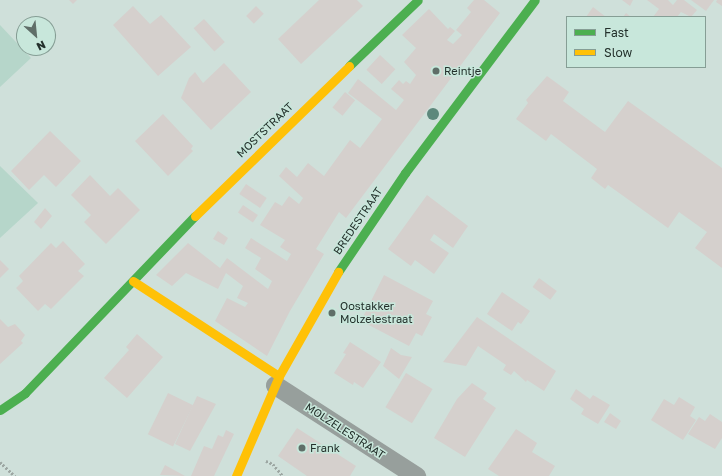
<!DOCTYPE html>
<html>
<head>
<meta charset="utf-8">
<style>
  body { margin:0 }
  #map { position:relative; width:722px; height:476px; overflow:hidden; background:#cfe0da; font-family:"Golos Text",sans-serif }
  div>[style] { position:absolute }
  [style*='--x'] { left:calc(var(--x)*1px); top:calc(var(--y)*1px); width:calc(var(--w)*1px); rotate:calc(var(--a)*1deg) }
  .green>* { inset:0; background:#b6d6ca }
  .building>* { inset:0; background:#d5d0cd; transform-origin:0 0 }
  .path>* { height:2.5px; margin-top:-1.25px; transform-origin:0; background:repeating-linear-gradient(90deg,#9da7a3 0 2px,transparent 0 4px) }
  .street>* { height:19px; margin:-9.5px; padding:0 9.5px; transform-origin:9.5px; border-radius:9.5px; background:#979f9c }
  .fast>* { height:9px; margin:-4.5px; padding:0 4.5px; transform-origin:4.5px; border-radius:4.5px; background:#4caf50 }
  .slow>* { height:9px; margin:-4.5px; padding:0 4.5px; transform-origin:4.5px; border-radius:4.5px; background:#ffc107 }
  .trees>* { width:12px; height:12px; margin:-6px; border-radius:50%; background:#5d887c }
  .dots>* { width:11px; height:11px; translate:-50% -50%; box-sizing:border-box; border:2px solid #c8e7db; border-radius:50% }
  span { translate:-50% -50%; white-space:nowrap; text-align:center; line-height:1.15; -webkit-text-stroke:3px #c8e7db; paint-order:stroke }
  .poi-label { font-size:11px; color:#23302b }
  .left { translate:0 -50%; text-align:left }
  .street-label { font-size:11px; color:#23302b }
  .legend { position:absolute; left:566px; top:16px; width:140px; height:52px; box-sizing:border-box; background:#c8e7db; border:1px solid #869e95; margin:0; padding:5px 7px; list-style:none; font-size:12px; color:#23302b }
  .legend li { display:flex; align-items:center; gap:8px; height:20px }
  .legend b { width:20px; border:1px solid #869e95 }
  .north { position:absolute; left:16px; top:16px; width:40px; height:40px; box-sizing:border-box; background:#c8e7db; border:1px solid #869e95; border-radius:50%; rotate:153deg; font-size:11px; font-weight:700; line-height:16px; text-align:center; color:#23302b }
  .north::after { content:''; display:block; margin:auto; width:14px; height:18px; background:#5f6e68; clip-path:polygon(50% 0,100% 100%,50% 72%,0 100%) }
</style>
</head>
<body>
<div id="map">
  <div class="green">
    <div style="clip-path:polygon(0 25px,31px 58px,0 87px)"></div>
    <div style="clip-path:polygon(0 166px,38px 203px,0 238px)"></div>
  </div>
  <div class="building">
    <div style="clip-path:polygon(69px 0,77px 0,73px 4px)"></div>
    <div style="clip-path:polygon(319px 0,357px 0,363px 6px,301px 64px,278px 39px)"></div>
    <div style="clip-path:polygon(474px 0,484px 0,500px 13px,346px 218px,339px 212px,316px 249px,324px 254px,290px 311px,267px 356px,215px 321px,227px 298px,245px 307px,248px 303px,237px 298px,243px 286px,226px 273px,218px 289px,186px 273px,172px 286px,156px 275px,188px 243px,220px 268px,227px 258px,268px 289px,272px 281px,255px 269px,261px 258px,245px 248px,251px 238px,287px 261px,291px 254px,280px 247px,285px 240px,260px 225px,275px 202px,282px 206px,289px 196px,299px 204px,303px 198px,279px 176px,286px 167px,297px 177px,308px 163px,324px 176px,350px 140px,360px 148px,382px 119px,348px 93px,358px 79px,396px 110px,404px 100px,391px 89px,399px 80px,403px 84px,406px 81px,410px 84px,416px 75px,404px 62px,416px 48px,402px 35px,429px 9px,448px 29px,450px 27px,455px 31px,447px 40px,453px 44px,462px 35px,456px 30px,471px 12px,467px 8px)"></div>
    <div style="clip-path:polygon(622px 0,633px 0,630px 6px)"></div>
    <div style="clip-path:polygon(647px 0,668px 0,673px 5px,677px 0,684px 0,697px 10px,691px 17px,681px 12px,677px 17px,653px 17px,659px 9px)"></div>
    <div style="clip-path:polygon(691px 0,714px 0,706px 11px)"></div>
    <div style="clip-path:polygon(717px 0,722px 0,722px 6px,716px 2px)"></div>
    <div style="clip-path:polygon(133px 6px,150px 24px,161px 15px,191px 47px,158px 76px,113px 25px)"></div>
    <div style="left:256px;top:6px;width:11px;height:14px;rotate:45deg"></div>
    <div style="clip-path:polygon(593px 7px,606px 17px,586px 17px)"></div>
    <div style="clip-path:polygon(626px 13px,631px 17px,623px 17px)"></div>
    <div style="left:204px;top:19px;width:31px;height:14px;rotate:48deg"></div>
    <div style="left:380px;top:55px;width:21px;height:20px;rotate:43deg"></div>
    <div style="clip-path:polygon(224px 63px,251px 92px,211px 130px,181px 98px,189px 78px,195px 72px,203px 83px)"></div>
    <div style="clip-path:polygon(547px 76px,569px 92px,563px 101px,605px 132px,628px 101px,722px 168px,722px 268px,695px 248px,707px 232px,679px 212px,668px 228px,608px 185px,605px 189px,591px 178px,597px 169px,551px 134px,546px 141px,516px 119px,528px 103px,526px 100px)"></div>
    <div style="left:345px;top:92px;width:13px;height:20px;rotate:39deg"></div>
    <div style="clip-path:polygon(163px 114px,193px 146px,191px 149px,193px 151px,168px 176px,135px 141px)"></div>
    <div style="clip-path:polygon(50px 131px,81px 161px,56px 187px,44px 175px,29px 190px,11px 171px)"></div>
    <div style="clip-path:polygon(90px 175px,110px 196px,118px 188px,140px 210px,106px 244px,84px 222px,91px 215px,71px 195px)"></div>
    <div style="left:246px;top:184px;width:25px;height:12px;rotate:34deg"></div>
    <div style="clip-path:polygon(427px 195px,468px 226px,453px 248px,434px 234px,430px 240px,449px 253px,434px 274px,415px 260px,411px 266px,388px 249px)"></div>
    <div style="left:243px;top:205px;width:18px;height:9px;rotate:34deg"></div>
    <div style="clip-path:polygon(45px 208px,52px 216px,41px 229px,34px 222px)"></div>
    <div style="clip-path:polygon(218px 231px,228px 238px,224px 245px,213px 239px)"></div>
    <div style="clip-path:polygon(63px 241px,85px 264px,78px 271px,84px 276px,51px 309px,45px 304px,38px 311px,16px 288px,23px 281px,19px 276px,51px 243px,56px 248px)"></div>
    <div style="clip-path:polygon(0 260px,9px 269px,0 278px)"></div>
    <div style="clip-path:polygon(384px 275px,433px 301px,426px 314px,432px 317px,422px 336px,416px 333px,409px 346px,361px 321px)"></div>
    <div style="left:539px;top:278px;width:22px;height:11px;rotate:36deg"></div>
    <div style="clip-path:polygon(502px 292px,530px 311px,521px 324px,518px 322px,512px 331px,487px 314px)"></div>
    <div style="clip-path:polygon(477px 317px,556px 371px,544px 391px,527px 380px,526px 382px,514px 371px,511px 375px,503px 370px,506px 365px,478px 346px,466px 366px,443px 362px)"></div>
    <div style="clip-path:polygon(0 319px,8px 327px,15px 324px,25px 335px,21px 341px,23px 343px,0 364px)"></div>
    <div style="clip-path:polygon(137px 334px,163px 357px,127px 398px,104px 378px,129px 350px,126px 347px)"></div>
    <div style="clip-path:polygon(350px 342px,381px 362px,363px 388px,354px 382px,353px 385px,334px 373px,346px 354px,343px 353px)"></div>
    <div style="clip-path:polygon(391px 348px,401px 355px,412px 357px,399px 379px,383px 366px)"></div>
    <div style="left:406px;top:373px;width:31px;height:40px;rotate:31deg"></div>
    <div style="clip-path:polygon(472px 383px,487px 393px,483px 399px,496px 408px,465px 457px,434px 438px,457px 399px)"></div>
    <div style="clip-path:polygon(576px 389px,590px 399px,593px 395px,610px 405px,598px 424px,581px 414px,584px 409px,570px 399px)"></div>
    <div style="left:168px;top:393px;width:28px;height:46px;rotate:26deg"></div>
    <div style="clip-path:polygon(197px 396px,216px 404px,190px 451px,175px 444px)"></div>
    <div style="clip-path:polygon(679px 397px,695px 407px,690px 416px,696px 420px,683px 440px,651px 420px,664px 399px,674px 405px)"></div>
    <div style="clip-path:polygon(610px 413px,621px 421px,616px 429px,604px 422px)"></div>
    <div style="clip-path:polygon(710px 414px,722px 422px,722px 438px,715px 449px,688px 434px,699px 417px,705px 421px)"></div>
    <div style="clip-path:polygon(297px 428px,356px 466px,350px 476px,307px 476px,278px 456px)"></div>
    <div style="clip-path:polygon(516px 429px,537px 443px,532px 452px,555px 466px,549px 476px,499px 476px,488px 469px)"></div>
    <div style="clip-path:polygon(226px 430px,234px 434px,214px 476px,191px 476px,204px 446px,212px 449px,218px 435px,223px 437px)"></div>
    <div style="clip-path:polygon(165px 465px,185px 476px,160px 475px)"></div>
  </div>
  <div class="path">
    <div style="--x:266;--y:461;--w:8;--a:23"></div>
    <div style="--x:273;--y:464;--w:16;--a:50"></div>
    <div style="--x:0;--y:462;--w:21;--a:43"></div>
  </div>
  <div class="street">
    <div style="--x:275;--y:385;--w:168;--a:32.8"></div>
  </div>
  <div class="fast">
    <div style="--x:349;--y:66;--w:95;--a:-43.7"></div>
    <div style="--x:338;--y:272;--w:120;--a:-55.9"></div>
    <div style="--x:405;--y:173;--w:216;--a:-53.1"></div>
    <div style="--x:0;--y:410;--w:30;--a:-34"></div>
    <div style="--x:25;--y:393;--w:245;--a:-46.2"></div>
  </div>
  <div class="slow">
    <div style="--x:195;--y:216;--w:215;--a:-44.2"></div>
    <div style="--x:133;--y:281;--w:174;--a:33.1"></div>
    <div style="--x:236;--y:476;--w:109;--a:-66.7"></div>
    <div style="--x:279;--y:376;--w:120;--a:-60.4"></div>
  </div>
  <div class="trees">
    <div style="left:433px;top:114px"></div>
  </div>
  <div class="dots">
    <div style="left:436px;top:71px;background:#5f6e68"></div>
    <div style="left:332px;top:313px;background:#5f6e68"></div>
    <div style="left:302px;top:448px;background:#5f6e68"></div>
  </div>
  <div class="poi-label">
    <span class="left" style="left:444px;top:71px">Reintje</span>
    <span class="left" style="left:340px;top:313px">Oostakker<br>Molzelestraat</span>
    <span class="left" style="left:310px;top:448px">Frank</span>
  </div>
  <div class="street-label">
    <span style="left:265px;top:130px;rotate:-44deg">MOSTSTRAAT</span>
    <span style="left:358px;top:221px;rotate:-56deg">BREDESTRAAT</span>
    <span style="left:345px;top:431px;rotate:33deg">MOLZELESTRAAT</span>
  </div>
  <ul class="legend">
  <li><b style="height:5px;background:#4caf50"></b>Fast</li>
  <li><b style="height:5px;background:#ffc107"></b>Slow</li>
  </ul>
  <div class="north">N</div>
</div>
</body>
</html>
